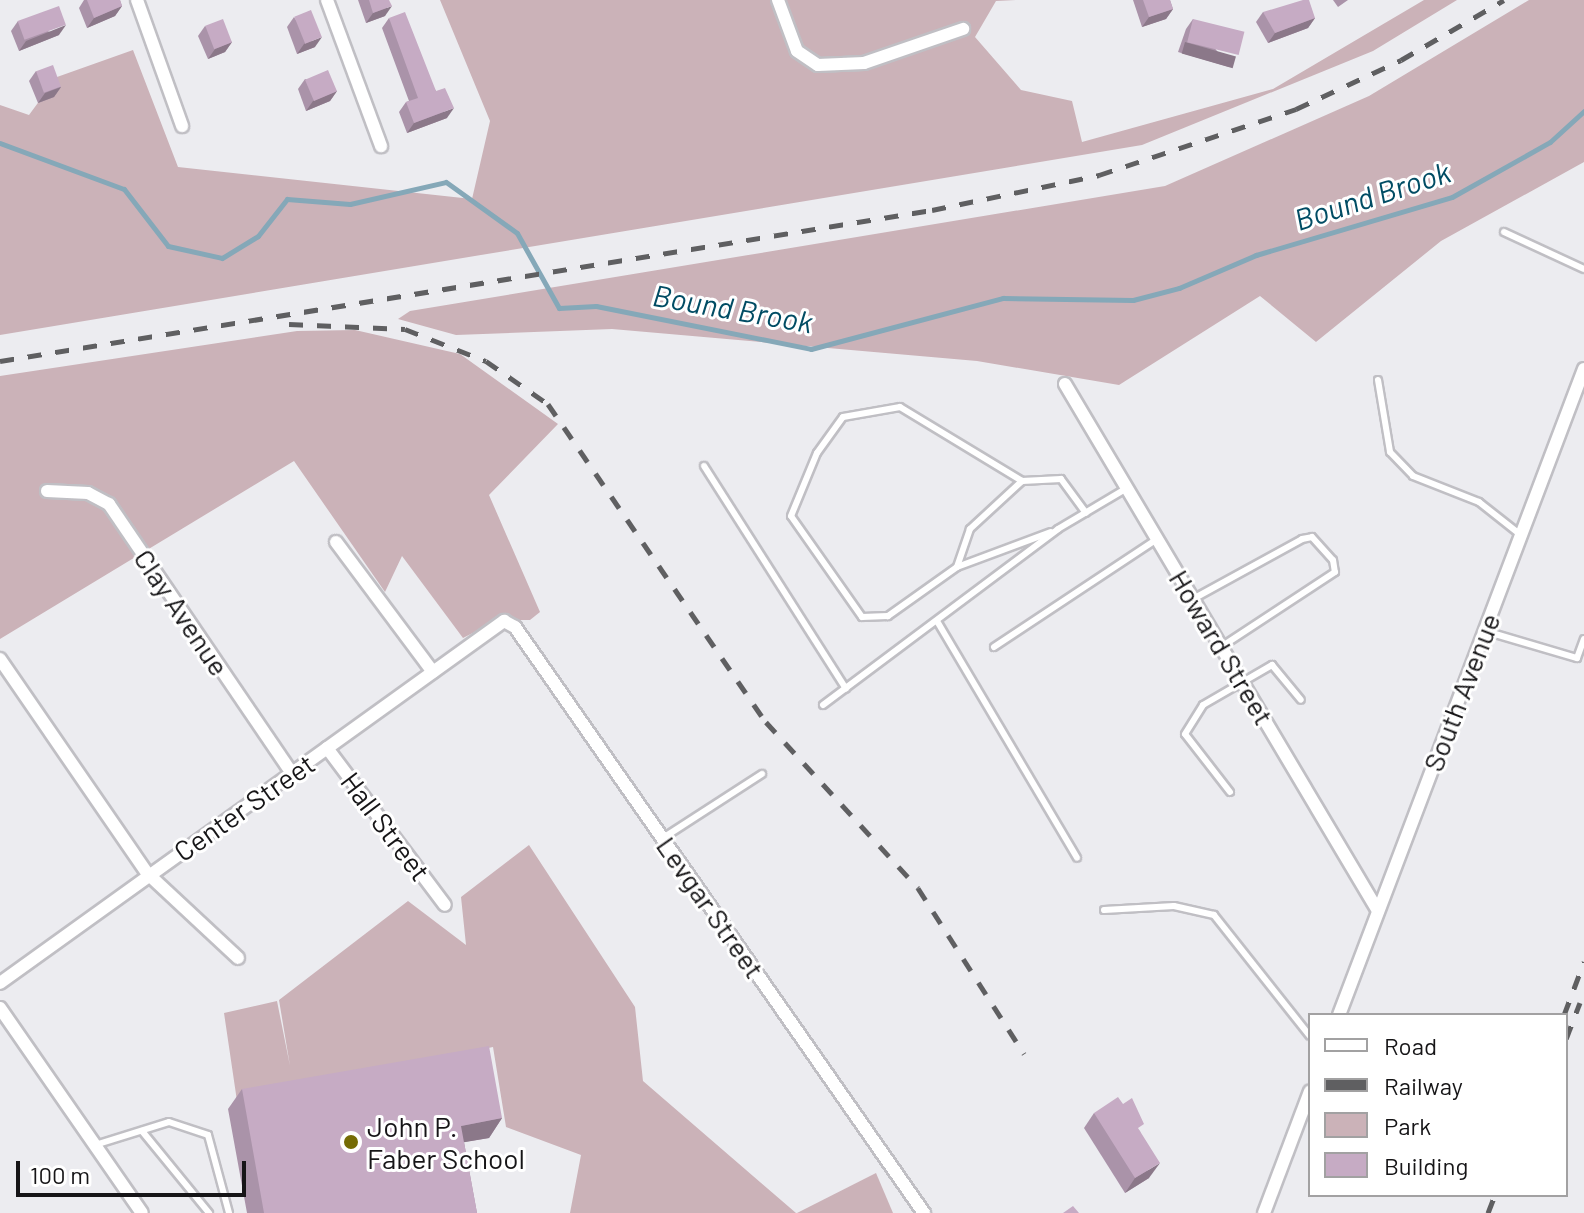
<!DOCTYPE html>
<html>
<head>
<meta charset="utf-8">
<style>
  body { margin:0 }
  #map { position:relative; width:1584px; height:1213px; overflow:hidden; background:#ececf0; font-family:Barlow,sans-serif }
  div>[style] { position:absolute }
  [style*='--x'] { left:calc(var(--x)*1px); top:calc(var(--y)*1px); width:calc(var(--w)*1px); rotate:calc(var(--a)*1deg) }
  .green>* { inset:0; background:#cbb2b8 }
  .stream>* { height:5px; margin:-2.5px; padding:0 2.5px; transform-origin:2.5px; border-radius:2.5px; background:#85a8b8 }
  .roads { filter:drop-shadow(2px 0 #c0bfc4) drop-shadow(-2px 0 #c0bfc4) drop-shadow(0 2px #c0bfc4) drop-shadow(0 -2px #c0bfc4) }
  .service>* { height:6px; margin:-3px; padding:0 3px; transform-origin:3px; border-radius:3px; background:#fff }
  .minor>* { height:12px; margin:-6px; padding:0 6px; transform-origin:6px; border-radius:6px; background:#fff }
  .rail>* { height:5px; margin-top:-2.5px; transform-origin:0; background:repeating-linear-gradient(90deg,#5f5f61 0 14px,transparent 0 28px) }
  .wall>* { inset:0; background:#aa93a9 }
  .shaded-wall>* { inset:0; background:#8b7889; transform-origin:0 0 }
  .building>* { inset:0; background:#c6abc4; transform-origin:0 0 }
  .dots>* { width:22px; height:22px; translate:-50% -50%; box-sizing:border-box; border:4px solid #fff; border-radius:50% }
  span { translate:-50% -50%; white-space:nowrap; text-align:center; line-height:1.15; -webkit-text-stroke:6px #fff; paint-order:stroke }
  .street-label { font-size:28px; color:#161517 }
  .poi-label { font-size:28px; color:#161517 }
  .left { translate:0 -50%; text-align:left }
  .water-label { font-size:30px; color:#014c64; font-style:italic }
  .legend { position:absolute; left:1308px; top:1013px; width:260px; height:184px; box-sizing:border-box; background:#fff; border:2px solid #a2a1a2; margin:0; padding:10px 14px; list-style:none; font-size:24px; color:#161517 }
  .legend li { display:flex; align-items:center; gap:16px; height:40px }
  .legend b { width:40px; border:2px solid #a2a1a2 }
  .scale { position:absolute; left:16px; top:1161px; width:230px; height:36px; box-sizing:border-box; border:4px solid #161517; border-top:0; padding-left:10px; font-size:24px; line-height:28px; white-space:nowrap; color:#161517; -webkit-text-stroke:6px #fff; paint-order:stroke }
</style>
</head>
<body>
<div id="map">
  <div class="green">
    <div style="clip-path:polygon(440px 0,1016px 0,996px 1px,975px 37px,1021px 90px,1072px 101px,1082px 142px,1273px 89px,1424px 0,1457px 0,1373px 51px,1142px 145px,0 335px,0 105px,29px 115px,57px 77px,133px 50px,178px 167px,472px 199px,490px 121px)"></div>
    <div style="clip-path:polygon(1529px 0,1584px 0,1584px 162px,1441px 241px,1316px 342px,1260px 296px,1119px 385px,977px 361px,612px 329px,456px 335px,398px 319px,410px 311px,1165px 186px,1369px 96px)"></div>
    <div style="clip-path:polygon(355px 330px,460px 354px,558px 424px,489px 495px,540px 612px,530px 620px,498px 620px,463px 638px,402px 556px,385px 592px,294px 461px,0 639px,0 376px,297px 331px)"></div>
    <div style="clip-path:polygon(529px 845px,635px 1007px,643px 1081px,796px 1213px,570px 1213px,581px 1155px,506px 1127px,493px 1047px,237px 1101px,224px 1013px,277px 1001px,290px 1066px,279px 1000px,408px 901px,466px 945px,461px 897px)"></div>
    <div style="clip-path:polygon(876px 1173px,893px 1213px,797px 1213px)"></div>
  </div>
  <div class="stream">
    <div style="--x:0;--y:143;--w:132;--a:20.4"></div>
    <div style="--x:124;--y:189;--w:72;--a:52.3"></div>
    <div style="--x:168;--y:246;--w:55;--a:12.5"></div>
    <div style="--x:222;--y:258;--w:42;--a:-31.4"></div>
    <div style="--x:258;--y:236;--w:47;--a:-51.9"></div>
    <div style="--x:287;--y:199;--w:63;--a:4.5"></div>
    <div style="--x:350;--y:204;--w:98;--a:-12.9"></div>
    <div style="--x:446;--y:182;--w:87;--a:35.7"></div>
    <div style="--x:517;--y:233;--w:86;--a:60.8"></div>
    <div style="--x:559;--y:308;--w:37;--a:-3"></div>
    <div style="--x:596;--y:306;--w:219;--a:11.3"></div>
    <div style="--x:811;--y:349;--w:199;--a:-14.9"></div>
    <div style="--x:1003;--y:298;--w:130;--a:0.9"></div>
    <div style="--x:1133;--y:300;--w:48;--a:-14.6"></div>
    <div style="--x:1179;--y:288;--w:84;--a:-23.2"></div>
    <div style="--x:1256;--y:255;--w:204;--a:-16.5"></div>
    <div style="--x:1452;--y:197;--w:112;--a:-29.3"></div>
    <div style="--x:1550;--y:142;--w:46;--a:-42.4"></div>
  </div>
  <div class="roads">
    <div class="service">
      <div style="--x:1504;--y:232;--w:88;--a:24.8"></div>
      <div style="--x:1378;--y:380;--w:73;--a:80.5"></div>
      <div style="--x:1390;--y:452;--w:33;--a:46"></div>
      <div style="--x:1413;--y:476;--w:71;--a:21.5"></div>
      <div style="--x:1479;--y:502;--w:53;--a:38.2"></div>
      <div style="--x:704;--y:466;--w:264;--a:57.5"></div>
      <div style="--x:1022;--y:481;--w:71;--a:137.3"></div>
      <div style="--x:970;--y:529;--w:40;--a:108.9"></div>
      <div style="--x:957;--y:567;--w:85;--a:144.6"></div>
      <div style="--x:888;--y:616;--w:26;--a:178"></div>
      <div style="--x:862;--y:617;--w:123;--a:-125.1"></div>
      <div style="--x:791;--y:516;--w:68;--a:-67.6"></div>
      <div style="--x:817;--y:453;--w:44;--a:-54.2"></div>
      <div style="--x:843;--y:417;--w:58;--a:-10"></div>
      <div style="--x:900;--y:407;--w:143;--a:31.2"></div>
      <div style="--x:1022;--y:481;--w:39;--a:-3"></div>
      <div style="--x:1061;--y:479;--w:42;--a:53.7"></div>
      <div style="--x:957;--y:567;--w:100;--a:-20.4"></div>
      <div style="--x:1193;--y:599;--w:124;--a:-28.8"></div>
      <div style="--x:1302;--y:539;--w:10;--a:-11"></div>
      <div style="--x:1312;--y:537;--w:31;--a:48"></div>
      <div style="--x:1333;--y:560;--w:12;--a:81"></div>
      <div style="--x:1335;--y:572;--w:136;--a:146.7"></div>
      <div style="--x:937;--y:621;--w:275;--a:59.4"></div>
      <div style="--x:1485;--y:631;--w:96;--a:16.4"></div>
      <div style="--x:1577;--y:658;--w:20;--a:-70"></div>
      <div style="--x:994;--y:647;--w:196;--a:-33.5"></div>
      <div style="--x:823;--y:705;--w:294;--a:-36.8"></div>
      <div style="--x:1058;--y:529;--w:80;--a:-30.7"></div>
      <div style="--x:1230;--y:792;--w:73;--a:-127.8"></div>
      <div style="--x:1185;--y:734;--w:34;--a:-58"></div>
      <div style="--x:1203;--y:705;--w:80;--a:-30.1"></div>
      <div style="--x:1272;--y:665;--w:45;--a:50.4"></div>
      <div style="--x:663;--y:838;--w:118;--a:-32.9"></div>
      <div style="--x:1104;--y:910;--w:70;--a:-3.3"></div>
      <div style="--x:1174;--y:906;--w:41;--a:12.7"></div>
      <div style="--x:1214;--y:915;--w:154;--a:51.6"></div>
      <div style="--x:142;--y:1131;--w:106;--a:50.7"></div>
      <div style="--x:95;--y:1145;--w:77;--a:-17.3"></div>
      <div style="--x:169;--y:1122;--w:41;--a:18.4"></div>
      <div style="--x:208;--y:1135;--w:81;--a:74.9"></div>
    </div>
    <div class="minor">
      <div style="--x:137;--y:0;--w:134;--a:70.3"></div>
      <div style="--x:327;--y:0;--w:156;--a:69.7"></div>
      <div style="--x:778;--y:0;--w:54;--a:69.6"></div>
      <div style="--x:797;--y:51;--w:25;--a:34"></div>
      <div style="--x:818;--y:65;--w:46;--a:-2.5"></div>
      <div style="--x:864;--y:63;--w:105;--a:-19"></div>
      <div style="--x:1065;--y:384;--w:613;--a:59.29"></div>
      <div style="--x:47;--y:491;--w:41;--a:2.8"></div>
      <div style="--x:88;--y:493;--w:24;--a:28"></div>
      <div style="--x:109;--y:504;--w:325;--a:55.8"></div>
      <div style="--x:336;--y:542;--w:162;--a:53.3"></div>
      <div style="--x:0;--y:659;--w:261;--a:55.5"></div>
      <div style="--x:148;--y:874;--w:123;--a:43"></div>
      <div style="--x:327;--y:748;--w:196;--a:53.1"></div>
      <div style="--x:0;--y:983;--w:621;--a:-35.69"></div>
      <div style="--x:504;--y:621;--w:13;--a:29"></div>
      <div style="--x:515;--y:627;--w:715;--a:55.09"></div>
      <div style="--x:0;--y:1008;--w:249;--a:55.3"></div>
      <div style="--x:1339;--y:1015;--w:691;--a:-69.23"></div>
      <div style="--x:1264;--y:1213;--w:130;--a:-69.3"></div>
    </div>
  </div>
  <div class="rail">
    <div style="--x:289;--y:324;--w:116;--a:2.5"></div>
    <div style="--x:405;--y:329;--w:87;--a:21.6"></div>
    <div style="--x:486;--y:361;--w:75;--a:34.7"></div>
    <div style="--x:548;--y:404;--w:386;--a:55.6"></div>
    <div style="--x:766;--y:722;--w:225;--a:47.5"></div>
    <div style="--x:918;--y:888;--w:197;--a:57.4"></div>
    <div style="--x:0;--y:361;--w:944;--a:-9.2"></div>
    <div style="--x:932;--y:210;--w:171;--a:-11.8"></div>
    <div style="--x:1099;--y:175;--w:208;--a:-18.5"></div>
    <div style="--x:1296;--y:109;--w:116;--a:-25"></div>
    <div style="--x:1401;--y:60;--w:119;--a:-30.2"></div>
    <div style="--x:1564;--y:1015;--w:57;--a:-69.3"></div>
    <div style="--x:1566;--y:1039;--w:39;--a:-69"></div>
    <div style="--x:1488;--y:1213;--w:19;--a:-69"></div>
  </div>
  <div class="wall">
    <div style="clip-path:polygon(84px 0,120px 0,122px 6px,115px 16px,87px 28px,79px 8px)"></div>
    <div style="clip-path:polygon(358px 0,389px 0,385px 16px,366px 23px)"></div>
    <div style="clip-path:polygon(1133px 0,1170px 0,1173px 9px,1166px 19px,1142px 27px)"></div>
    <div style="clip-path:polygon(1333px 0,1348px 0,1338px 7px)"></div>
    <div style="clip-path:polygon(1263px 12px,1315px 18px,1308px 28px,1268px 43px,1256px 22px)"></div>
    <div style="clip-path:polygon(294px 17px,315px 47px,297px 54px,287px 27px)"></div>
    <div style="clip-path:polygon(389px 18px,436px 91px,447px 118px,407px 133px,399px 112px,406px 102px,409px 101px,382px 28px)"></div>
    <div style="clip-path:polygon(1193px 19px,1229px 67px,1178px 52px,1186px 29px)"></div>
    <div style="clip-path:polygon(18px 21px,59px 35px,19px 51px,11px 31px)"></div>
    <div style="clip-path:polygon(205px 26px,232px 42px,225px 52px,208px 59px,198px 36px)"></div>
    <div style="clip-path:polygon(36px 71px,61px 87px,54px 97px,38px 103px,29px 81px)"></div>
    <div style="clip-path:polygon(305px 79px,337px 91px,330px 101px,306px 111px,298px 89px)"></div>
    <div style="clip-path:polygon(242px 1089px,502px 1118px,489px 1138px,464px 1142px,477px 1213px,247px 1213px,228px 1109px)"></div>
    <div style="clip-path:polygon(1094px 1113px,1140px 1131px,1149px 1178px,1125px 1193px,1084px 1128px)"></div>
  </div>
  <div class="shaded-wall">
    <div style="clip-path:polygon(122px 6px,115px 16px,87px 28px,94px 18px)"></div>
    <div style="clip-path:polygon(392px 6px,385px 16px,366px 23px,373px 13px)"></div>
    <div style="clip-path:polygon(1173px 9px,1166px 19px,1142px 27px,1149px 17px)"></div>
    <div style="clip-path:polygon(1315px 18px,1308px 28px,1268px 43px,1275px 33px)"></div>
    <div style="clip-path:polygon(66px 25px,59px 35px,19px 51px,26px 41px)"></div>
    <div style="clip-path:polygon(322px 37px,315px 47px,297px 54px,304px 44px)"></div>
    <div style="clip-path:polygon(232px 42px,225px 52px,208px 59px,215px 49px)"></div>
    <div style="left:1185px;top:42px;width:53px;height:12px;rotate:16deg"></div>
    <div style="clip-path:polygon(61px 87px,54px 97px,38px 103px,45px 93px)"></div>
    <div style="clip-path:polygon(337px 91px,330px 101px,306px 111px,313px 101px)"></div>
    <div style="clip-path:polygon(454px 108px,447px 118px,407px 133px,414px 123px)"></div>
    <div style="clip-path:polygon(502px 1118px,489px 1138px,448px 1145px,461px 1126px)"></div>
    <div style="clip-path:polygon(1160px 1163px,1149px 1178px,1125px 1193px,1135px 1178px)"></div>
  </div>
  <div class="building">
    <div style="clip-path:polygon(87px 0,120px 0,122px 6px,94px 18px)"></div>
    <div style="clip-path:polygon(369px 0,389px 0,392px 6px,373px 13px)"></div>
    <div style="clip-path:polygon(1143px 0,1170px 0,1173px 9px,1149px 17px)"></div>
    <div style="clip-path:polygon(1303px 0,1309px 0,1315px 18px,1275px 33px,1263px 12px)"></div>
    <div style="left:59px;top:6px;width:20px;height:44px;rotate:70deg"></div>
    <div style="left:311px;top:10px;width:29px;height:18px;rotate:68deg"></div>
    <div style="clip-path:polygon(405px 12px,436px 91px,445px 88px,454px 108px,414px 123px,406px 102px,418px 98px,389px 18px)"></div>
    <div style="left:223px;top:19px;width:25px;height:19px;rotate:69deg"></div>
    <div style="left:1193px;top:19px;width:53px;height:24px;rotate:14deg"></div>
    <div style="left:53px;top:65px;width:23px;height:18px;rotate:70deg"></div>
    <div style="left:328px;top:70px;width:23px;height:25px;rotate:67deg"></div>
    <div style="clip-path:polygon(489px 1046px,502px 1118px,461px 1126px,477px 1213px,264px 1213px,242px 1089px)"></div>
    <div style="clip-path:polygon(1118px 1097px,1123px 1104px,1132px 1098px,1144px 1124px,1138px 1128px,1160px 1163px,1135px 1178px,1094px 1113px)"></div>
    <div style="clip-path:polygon(1073px 1206px,1079px 1213px,1063px 1213px)"></div>
  </div>
  <div class="dots">
    <div style="left:351px;top:1142px;background:#756b05"></div>
  </div>
  <div class="street-label">
    <span style="left:182px;top:612px;rotate:56deg">Clay Avenue</span>
    <span style="left:1222px;top:647px;rotate:59deg">Howard Street</span>
    <span style="left:1461px;top:692px;rotate:-69deg">South Avenue</span>
    <span style="left:244px;top:807px;rotate:-35deg">Center Street</span>
    <span style="left:386px;top:826px;rotate:53deg">Hall Street</span>
    <span style="left:711px;top:907px;rotate:55deg">Levgar Street</span>
  </div>
  <div class="poi-label">
    <span class="left" style="left:367px;top:1142px">John P.<br>Faber School</span>
  </div>
  <div class="water-label">
    <span style="left:1372px;top:195px;rotate:-18deg">Bound Brook</span>
    <span style="left:733px;top:308px;rotate:10deg">Bound Brook</span>
  </div>
  <ul class="legend">
  <li><b style="height:10px;background:#fff"></b>Road</li>
  <li><b style="height:10px;background:#5f5f61"></b>Railway</li>
  <li><b style="height:22px;background:#cbb2b8"></b>Park</li>
  <li><b style="height:22px;background:#c6abc4"></b>Building</li>
  </ul>
  <div class="scale">100 m</div>
</div>
</body>
</html>
